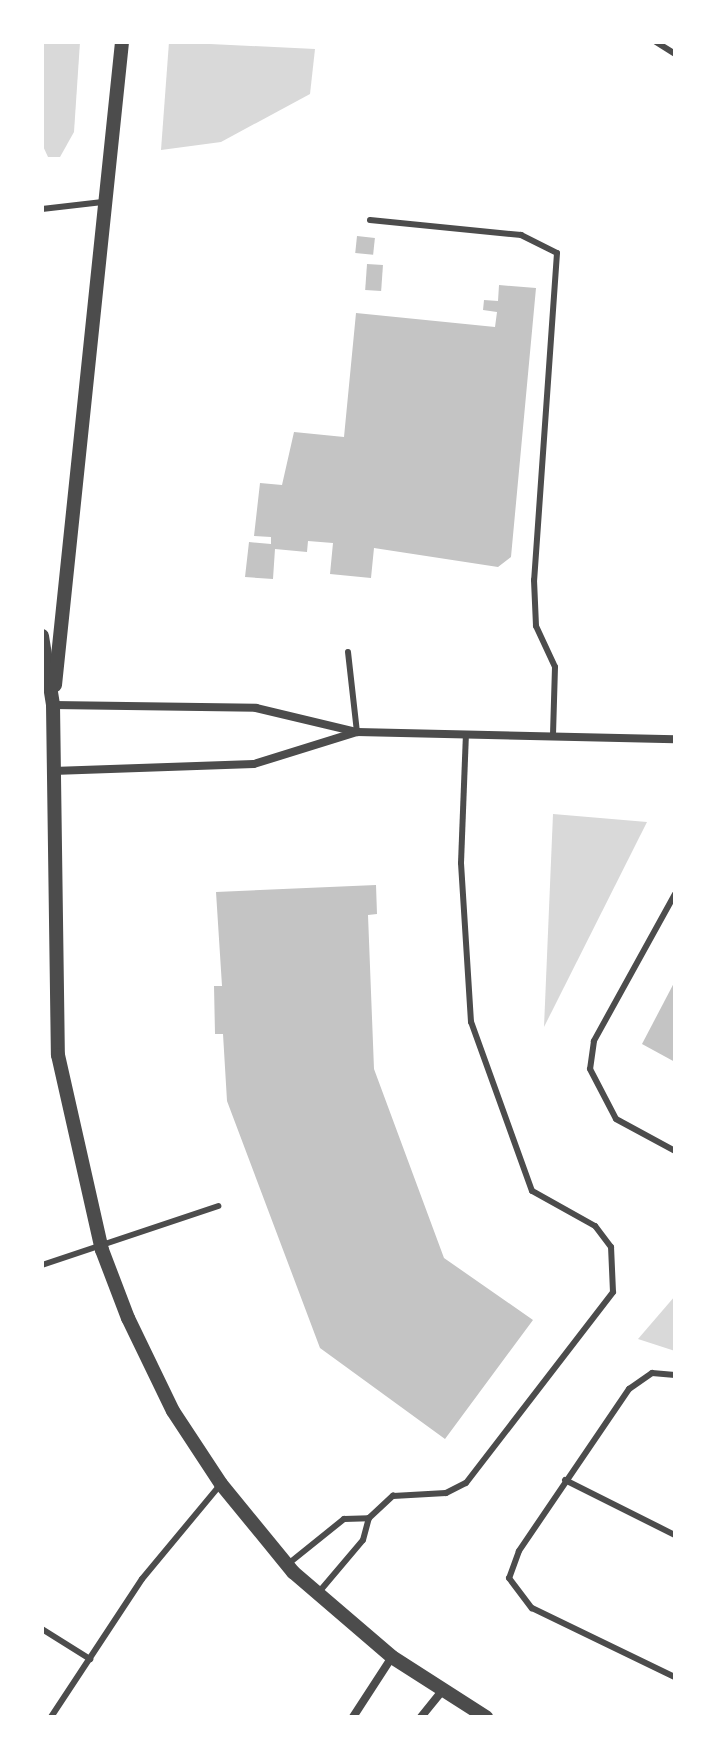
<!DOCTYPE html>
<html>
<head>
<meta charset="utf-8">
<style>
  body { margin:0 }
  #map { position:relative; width:717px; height:1759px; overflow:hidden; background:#fff; font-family:"IBM Plex Sans",sans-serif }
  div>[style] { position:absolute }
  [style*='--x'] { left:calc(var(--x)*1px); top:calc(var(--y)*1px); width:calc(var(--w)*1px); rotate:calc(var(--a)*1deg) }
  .water>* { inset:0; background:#d9d9d9 }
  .building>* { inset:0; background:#c4c4c4; transform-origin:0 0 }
  .service>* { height:6px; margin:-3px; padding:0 3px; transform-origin:3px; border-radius:3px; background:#4c4c4c }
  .minor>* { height:8px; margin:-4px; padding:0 4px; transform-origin:4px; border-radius:4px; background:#4c4c4c }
  .tertiary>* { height:14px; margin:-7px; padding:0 7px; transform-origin:7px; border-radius:7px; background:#4c4c4c }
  span { translate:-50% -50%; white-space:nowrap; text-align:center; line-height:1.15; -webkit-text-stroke:7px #fff; paint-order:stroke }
  .frame { position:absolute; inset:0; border:44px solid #fff; pointer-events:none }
</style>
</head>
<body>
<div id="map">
  <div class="water">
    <div style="clip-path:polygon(42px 42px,80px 42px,74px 132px,60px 157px,48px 157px,42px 144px)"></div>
    <div style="clip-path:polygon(169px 42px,315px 49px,310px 94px,221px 142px,161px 150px)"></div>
    <div style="clip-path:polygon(553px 814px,647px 822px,544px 1027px)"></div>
    <div style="clip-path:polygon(675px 1296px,675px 1351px,638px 1339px)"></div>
  </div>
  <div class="building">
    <div style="left:357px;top:236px;width:18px;height:17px;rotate:6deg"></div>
    <div style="left:367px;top:264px;width:16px;height:26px;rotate:4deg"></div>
    <div style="clip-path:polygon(499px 285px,536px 288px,511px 557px,498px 567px,374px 548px,371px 578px,330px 574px,333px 543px,308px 541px,307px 552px,275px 549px,273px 579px,245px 577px,249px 542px,271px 544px,271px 537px,254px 536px,260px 483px,282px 485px,294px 432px,344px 437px,356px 313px,495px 327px,497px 312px,483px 310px,484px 300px,498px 301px)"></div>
    <div style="clip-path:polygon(376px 885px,377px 914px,368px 915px,374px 1069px,444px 1258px,533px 1320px,445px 1439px,320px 1348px,227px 1101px,223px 1034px,215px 1034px,214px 986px,222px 986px,216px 892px)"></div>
    <div style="clip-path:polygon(675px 981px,675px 1062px,642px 1044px)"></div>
  </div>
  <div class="service">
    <div style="--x:656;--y:42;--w:22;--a:32"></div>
    <div style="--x:42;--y:209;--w:61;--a:-6.5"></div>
    <div style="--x:370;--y:220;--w:152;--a:5.7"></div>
    <div style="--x:521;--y:235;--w:40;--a:26.6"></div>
    <div style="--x:557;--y:253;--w:328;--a:94"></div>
    <div style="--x:534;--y:580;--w:46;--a:87.5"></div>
    <div style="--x:536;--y:626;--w:45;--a:65.1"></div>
    <div style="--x:555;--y:667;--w:69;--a:91.7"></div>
    <div style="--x:348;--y:652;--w:81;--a:83.6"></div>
    <div style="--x:675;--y:894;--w:168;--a:118.9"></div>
    <div style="--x:594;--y:1041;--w:28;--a:98"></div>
    <div style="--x:590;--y:1069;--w:56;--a:62.5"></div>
    <div style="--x:616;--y:1119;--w:67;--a:28.5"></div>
    <div style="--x:42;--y:1265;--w:186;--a:-18.5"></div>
    <div style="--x:675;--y:1375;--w:23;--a:-175"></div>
    <div style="--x:652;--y:1373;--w:28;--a:145"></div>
    <div style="--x:629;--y:1389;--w:196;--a:124.2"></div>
    <div style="--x:519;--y:1551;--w:29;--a:110"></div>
    <div style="--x:509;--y:1578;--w:38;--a:53"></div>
    <div style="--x:532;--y:1608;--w:159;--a:25.8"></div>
    <div style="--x:565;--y:1480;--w:123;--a:26.6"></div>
    <div style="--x:288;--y:1564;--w:72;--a:-38.8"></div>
    <div style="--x:344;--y:1519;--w:25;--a:-2"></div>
    <div style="--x:319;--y:1592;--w:68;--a:-49.8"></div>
    <div style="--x:363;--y:1540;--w:23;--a:-75"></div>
    <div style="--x:369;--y:1518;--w:33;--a:-43"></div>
    <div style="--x:393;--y:1496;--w:53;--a:-3.2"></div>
    <div style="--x:446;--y:1493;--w:22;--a:-27"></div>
    <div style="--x:466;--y:1483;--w:241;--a:-52.4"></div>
    <div style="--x:613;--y:1292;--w:45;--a:-92.5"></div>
    <div style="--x:611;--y:1247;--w:26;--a:-127"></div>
    <div style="--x:595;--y:1226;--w:72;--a:-150.9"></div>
    <div style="--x:532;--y:1191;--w:180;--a:-109.8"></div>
    <div style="--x:471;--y:1022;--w:159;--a:-93.6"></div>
    <div style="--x:461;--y:863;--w:129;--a:-87.8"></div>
    <div style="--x:42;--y:1629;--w:57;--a:32"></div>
    <div style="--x:51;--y:1717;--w:165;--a:-56.6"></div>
    <div style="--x:142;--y:1579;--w:124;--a:-50.3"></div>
  </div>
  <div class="minor">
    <div style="--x:53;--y:705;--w:203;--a:0.8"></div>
    <div style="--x:256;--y:708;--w:104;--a:13.4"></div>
    <div style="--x:357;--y:732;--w:318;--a:1.3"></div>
    <div style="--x:53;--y:771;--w:201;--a:-2"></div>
    <div style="--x:254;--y:764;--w:108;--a:-17.3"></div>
    <div style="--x:353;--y:1717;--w:72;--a:-57"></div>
    <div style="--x:421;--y:1717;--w:32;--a:-51"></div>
  </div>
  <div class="tertiary">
    <div style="--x:42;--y:636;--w:70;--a:80.9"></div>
    <div style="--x:53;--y:705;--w:350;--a:89.2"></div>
    <div style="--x:58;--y:1055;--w:200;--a:77.3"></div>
    <div style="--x:102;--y:1250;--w:73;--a:69.1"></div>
    <div style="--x:128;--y:1318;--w:103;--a:64.2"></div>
    <div style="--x:173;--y:1411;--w:87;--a:56.7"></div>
    <div style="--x:221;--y:1484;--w:114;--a:50.7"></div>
    <div style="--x:293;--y:1572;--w:130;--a:40.6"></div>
    <div style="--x:392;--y:1657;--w:112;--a:32.6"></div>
    <div style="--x:55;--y:685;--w:646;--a:-84.05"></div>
  </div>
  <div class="frame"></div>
</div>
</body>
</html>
